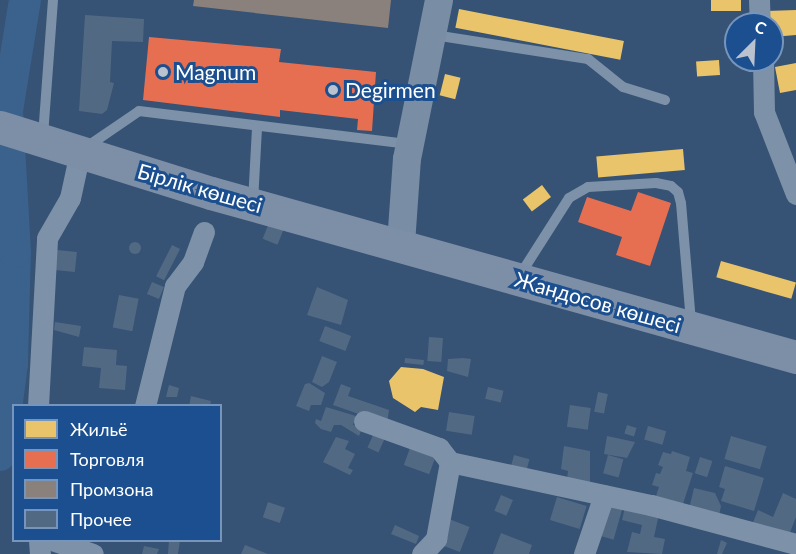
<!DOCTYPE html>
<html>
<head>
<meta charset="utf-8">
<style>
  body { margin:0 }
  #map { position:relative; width:796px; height:554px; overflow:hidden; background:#365274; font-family:Lato,sans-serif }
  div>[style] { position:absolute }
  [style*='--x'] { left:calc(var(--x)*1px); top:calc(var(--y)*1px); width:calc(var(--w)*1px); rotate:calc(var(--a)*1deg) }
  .homes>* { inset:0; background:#e9c46a; transform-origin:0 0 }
  .shops>* { inset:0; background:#e76f51 }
  .industry>* { inset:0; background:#8a817c }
  .river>* { height:32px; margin:-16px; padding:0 16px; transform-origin:16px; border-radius:16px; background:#3b618d }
  .building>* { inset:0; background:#526984; transform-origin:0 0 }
  .round { border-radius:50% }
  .lane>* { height:10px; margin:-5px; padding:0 5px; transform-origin:5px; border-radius:5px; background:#7d92a8 }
  .street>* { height:21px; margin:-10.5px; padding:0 10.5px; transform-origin:10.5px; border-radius:10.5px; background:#7d92a8 }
  .secondary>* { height:28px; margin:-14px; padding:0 14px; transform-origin:14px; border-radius:14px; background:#798da4 }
  .primary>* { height:33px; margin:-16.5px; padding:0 16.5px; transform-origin:16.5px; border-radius:16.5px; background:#7d8ea7 }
  .dots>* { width:16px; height:16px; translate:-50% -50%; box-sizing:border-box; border:3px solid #1b4f8f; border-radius:50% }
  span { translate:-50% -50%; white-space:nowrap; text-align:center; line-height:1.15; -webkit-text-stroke:6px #1b4f8f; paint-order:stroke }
  .poi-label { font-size:21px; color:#fff }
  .left { translate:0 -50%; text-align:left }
  .street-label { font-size:21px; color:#fff }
  .legend { position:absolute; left:12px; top:404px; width:210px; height:138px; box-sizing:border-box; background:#1b4f8f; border:2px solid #7695bc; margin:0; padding:8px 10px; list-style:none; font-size:18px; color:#fff }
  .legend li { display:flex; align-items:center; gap:12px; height:30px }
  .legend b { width:30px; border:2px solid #7695bc }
  .north { position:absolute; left:724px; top:12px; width:60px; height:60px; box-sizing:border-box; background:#1b4f8f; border:2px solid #7695bc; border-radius:50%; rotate:24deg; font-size:16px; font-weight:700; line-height:24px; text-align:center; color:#fff }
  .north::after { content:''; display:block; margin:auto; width:21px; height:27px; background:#b9c2ce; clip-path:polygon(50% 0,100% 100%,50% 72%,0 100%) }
</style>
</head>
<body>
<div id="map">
  <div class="homes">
    <div style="left:711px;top:0;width:30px;height:11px"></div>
    <div style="left:459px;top:9px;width:168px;height:19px;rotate:11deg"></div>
    <div style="clip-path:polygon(796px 10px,796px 35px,772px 37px,766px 11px)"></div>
    <div style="left:719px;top:60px;width:15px;height:23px;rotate:86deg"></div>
    <div style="clip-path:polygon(796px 63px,796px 90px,780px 93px,775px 67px)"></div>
    <div style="left:445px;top:74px;width:16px;height:22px;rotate:14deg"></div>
    <div style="left:683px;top:149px;width:21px;height:87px;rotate:85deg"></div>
    <div style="left:542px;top:185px;width:15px;height:24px;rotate:53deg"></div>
    <div style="left:721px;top:261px;width:78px;height:17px;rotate:16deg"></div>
    <div style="clip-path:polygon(401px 367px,423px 369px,444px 377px,438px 410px,421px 407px,415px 412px,393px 398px,389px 381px)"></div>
  </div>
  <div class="shops">
    <div style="clip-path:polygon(149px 37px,281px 49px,279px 62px,376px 72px,372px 131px,357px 130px,358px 119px,280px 110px,280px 117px,143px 100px)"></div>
    <div style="clip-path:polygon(638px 192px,671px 203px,650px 266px,616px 255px,622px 237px,578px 222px,587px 197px,631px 211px)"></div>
  </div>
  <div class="industry">
    <div style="clip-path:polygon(194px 0,391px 0,388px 28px,193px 6px)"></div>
  </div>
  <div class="river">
    <div style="--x:0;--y:455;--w:92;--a:-82.5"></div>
    <div style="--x:12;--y:364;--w:112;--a:-88.5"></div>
    <div style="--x:15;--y:252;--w:141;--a:-93.2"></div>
    <div style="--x:7;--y:111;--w:112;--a:-80.8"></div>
  </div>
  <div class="building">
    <div style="clip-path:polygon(85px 15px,144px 19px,143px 42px,112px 41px,110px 82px,114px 83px,107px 110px,102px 114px,79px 111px)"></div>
    <div style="left:269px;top:223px;width:16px;height:17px;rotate:22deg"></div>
    <div class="round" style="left:129px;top:242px;width:12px;height:12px"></div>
    <div style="left:172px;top:245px;width:9px;height:35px;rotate:27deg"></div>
    <div style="left:57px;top:250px;width:20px;height:20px;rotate:6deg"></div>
    <div style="left:152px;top:282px;width:13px;height:13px;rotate:23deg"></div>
    <div style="clip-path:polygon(317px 287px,348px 300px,341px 325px,307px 315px)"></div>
    <div style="left:119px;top:295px;width:20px;height:33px;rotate:11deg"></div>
    <div style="clip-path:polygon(55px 322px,81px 326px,79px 337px,54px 330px)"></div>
    <div style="left:325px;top:326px;width:28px;height:16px;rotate:21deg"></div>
    <div style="left:429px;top:337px;width:14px;height:24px;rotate:4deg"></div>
    <div style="clip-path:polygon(84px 347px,117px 350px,116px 365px,127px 366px,125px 390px,99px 388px,101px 368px,82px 366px)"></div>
    <div style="clip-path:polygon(322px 356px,337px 362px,329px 382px,322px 387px,312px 382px)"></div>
    <div style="left:405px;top:358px;width:19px;height:5px;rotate:6deg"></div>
    <div style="clip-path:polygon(463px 358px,471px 359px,468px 377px,447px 371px,448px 359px)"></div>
    <div style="clip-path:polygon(309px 383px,325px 393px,321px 405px,311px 405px,309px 411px,296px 406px,305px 384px)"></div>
    <div style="clip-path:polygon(341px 384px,351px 388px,348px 396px,389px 410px,387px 424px,333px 405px)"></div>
    <div style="clip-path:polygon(169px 385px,179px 388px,177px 397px,166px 397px)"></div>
    <div style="left:488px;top:387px;width:16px;height:12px;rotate:14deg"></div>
    <div style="left:598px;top:392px;width:10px;height:20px;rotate:11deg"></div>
    <div style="clip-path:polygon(191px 396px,211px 401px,210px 406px,189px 406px)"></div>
    <div style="left:570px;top:405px;width:21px;height:22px;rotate:8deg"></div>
    <div style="clip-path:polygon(326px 407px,356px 416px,353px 425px,362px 428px,359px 436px,341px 425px,334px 425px,331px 432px,321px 429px,315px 423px,316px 419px,321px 421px)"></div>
    <div style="left:449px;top:412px;width:26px;height:19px;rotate:9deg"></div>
    <div style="left:627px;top:425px;width:10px;height:9px;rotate:17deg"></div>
    <div style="left:648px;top:426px;width:19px;height:14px;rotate:16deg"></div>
    <div style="left:374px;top:433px;width:12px;height:16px;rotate:24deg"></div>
    <div style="clip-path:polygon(607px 436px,635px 442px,627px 458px,604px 454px)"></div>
    <div style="left:731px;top:436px;width:37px;height:24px;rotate:16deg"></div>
    <div style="clip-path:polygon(336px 437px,349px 441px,345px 449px,355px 454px,348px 468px,353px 470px,350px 475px,323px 462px)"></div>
    <div style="clip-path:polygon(564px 446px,590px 451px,590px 484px,567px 480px,568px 471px,561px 469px)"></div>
    <div style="left:410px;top:448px;width:27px;height:18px;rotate:20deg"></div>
    <div style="clip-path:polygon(672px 451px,690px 457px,686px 471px,693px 473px,682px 507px,655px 499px,659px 487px,652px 485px,656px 473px,660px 474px,663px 467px,658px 465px,663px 452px,671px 454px)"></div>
    <div style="left:514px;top:455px;width:16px;height:15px;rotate:15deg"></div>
    <div style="left:608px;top:455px;width:16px;height:19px;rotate:15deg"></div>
    <div style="left:700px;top:457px;width:13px;height:17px;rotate:18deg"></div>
    <div style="clip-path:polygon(725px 466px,764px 478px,754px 511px,721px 501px,725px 489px,719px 487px)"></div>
    <div style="clip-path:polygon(694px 488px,715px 493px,721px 506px,719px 516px,689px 509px)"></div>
    <div style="clip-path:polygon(783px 493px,796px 499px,796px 517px,789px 535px,752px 525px,758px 510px,773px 517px)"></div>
    <div style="left:501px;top:495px;width:13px;height:17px;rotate:23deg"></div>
    <div style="left:557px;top:497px;width:31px;height:24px;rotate:17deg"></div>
    <div style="left:609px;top:501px;width:15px;height:36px;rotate:16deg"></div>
    <div style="left:268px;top:502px;width:18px;height:16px;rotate:19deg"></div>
    <div style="clip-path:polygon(625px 507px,659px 514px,654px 537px,665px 539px,662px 554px,627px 552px,632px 532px,640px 534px,642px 525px,622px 520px)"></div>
    <div style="left:449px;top:519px;width:22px;height:27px;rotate:21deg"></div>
    <div style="clip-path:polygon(395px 525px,419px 536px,416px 544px,391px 534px)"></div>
    <div style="clip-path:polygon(501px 533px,532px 545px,529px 554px,493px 554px)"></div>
    <div style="clip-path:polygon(169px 540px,180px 540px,178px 554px,168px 554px)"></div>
    <div style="clip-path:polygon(721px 540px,727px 543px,722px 554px,717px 554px)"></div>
    <div style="clip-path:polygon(245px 545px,268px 554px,241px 554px)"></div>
    <div style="clip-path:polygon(144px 546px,159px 549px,157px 554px,142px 554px)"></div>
  </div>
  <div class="lane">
    <div style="--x:434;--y:35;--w:156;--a:8.9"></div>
    <div style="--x:588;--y:59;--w:45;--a:38.7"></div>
    <div style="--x:623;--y:87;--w:44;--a:17.2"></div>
    <div style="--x:43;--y:136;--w:136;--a:-85.8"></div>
    <div style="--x:85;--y:148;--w:65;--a:-34.4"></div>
    <div style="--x:139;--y:111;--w:272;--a:7"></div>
    <div style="--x:253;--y:202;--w:74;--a:-86.9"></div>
    <div style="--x:520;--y:275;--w:91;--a:-57.5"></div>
    <div style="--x:569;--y:198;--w:22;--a:-30"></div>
    <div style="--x:588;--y:187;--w:68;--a:-3.4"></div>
    <div style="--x:656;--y:183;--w:15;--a:11"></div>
    <div style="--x:671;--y:186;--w:9;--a:41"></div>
    <div style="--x:678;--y:192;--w:11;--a:75"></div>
    <div style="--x:681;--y:203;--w:120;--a:85.2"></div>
  </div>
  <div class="street">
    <div style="--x:759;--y:0;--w:24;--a:88"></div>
    <div style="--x:763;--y:60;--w:52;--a:88.9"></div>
    <div style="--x:764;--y:112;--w:88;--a:68.7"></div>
    <div style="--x:38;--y:406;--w:168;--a:-86.9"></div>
    <div style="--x:47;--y:238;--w:46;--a:-60.1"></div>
    <div style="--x:70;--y:198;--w:47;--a:-77.7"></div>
    <div style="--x:145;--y:406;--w:124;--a:-76"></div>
    <div style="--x:175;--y:286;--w:30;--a:-53"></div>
    <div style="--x:193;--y:262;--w:32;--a:-70"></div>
    <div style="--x:364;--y:421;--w:80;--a:19.8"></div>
    <div style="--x:439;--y:448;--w:18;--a:52"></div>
    <div style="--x:450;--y:462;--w:206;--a:12.1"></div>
    <div style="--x:651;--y:505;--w:150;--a:15.1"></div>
    <div style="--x:39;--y:540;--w:14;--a:86"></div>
    <div style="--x:52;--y:540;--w:43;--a:18.9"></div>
    <div style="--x:422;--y:554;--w:21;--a:-47"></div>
    <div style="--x:436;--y:539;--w:78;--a:-79.7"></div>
    <div style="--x:584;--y:554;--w:62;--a:-71.3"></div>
  </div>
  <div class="secondary">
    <div style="--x:401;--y:244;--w:85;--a:-86"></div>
    <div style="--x:407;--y:159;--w:162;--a:-78.6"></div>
  </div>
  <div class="primary">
    <div style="--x:0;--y:127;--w:221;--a:17.4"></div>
    <div style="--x:211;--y:193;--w:608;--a:15.66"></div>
  </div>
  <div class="dots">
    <div style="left:163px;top:72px;background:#b9c2ce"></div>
    <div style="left:333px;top:90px;background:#b9c2ce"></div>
  </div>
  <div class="poi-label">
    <span class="left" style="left:175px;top:72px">Magnum</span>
    <span class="left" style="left:345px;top:90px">Degirmen</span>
  </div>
  <div class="street-label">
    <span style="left:200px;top:188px;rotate:16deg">Бірлік көшесі</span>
    <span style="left:598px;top:302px;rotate:16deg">Жандосов көшесі</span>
  </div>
  <ul class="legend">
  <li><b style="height:16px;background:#e9c46a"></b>Жильё</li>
  <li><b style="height:16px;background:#e76f51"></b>Торговля</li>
  <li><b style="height:16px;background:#8a817c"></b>Промзона</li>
  <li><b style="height:16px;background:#526984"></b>Прочее</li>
  </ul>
  <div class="north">С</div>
</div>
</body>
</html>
